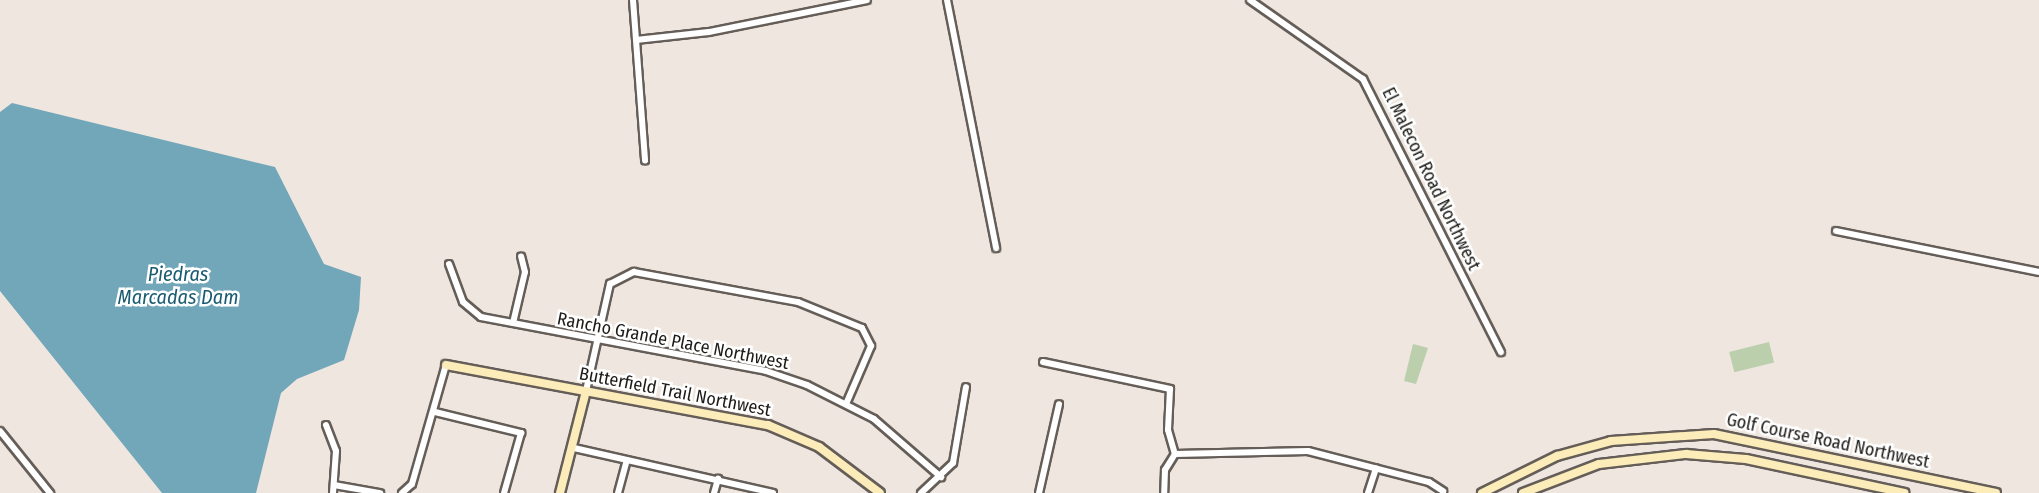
<!DOCTYPE html>
<html>
<head>
<meta charset="utf-8">
<style>
  body { margin:0 }
  #map { position:relative; width:2039px; height:493px; overflow:hidden; background:#eee6df; font-family:"Fira Sans Condensed",sans-serif }
  div>[style] { position:absolute }
  [style*='--x'] { left:calc(var(--x)*1px); top:calc(var(--y)*1px); width:calc(var(--w)*1px); rotate:calc(var(--a)*1deg) }
  .green>* { inset:0; background:#bbcfad; transform-origin:0 0 }
  .water>* { inset:0; background:#72a6b9 }
  .roads { filter:drop-shadow(2px 0 #655e58) drop-shadow(-2px 0 #655e58) drop-shadow(0 2px #655e58) drop-shadow(0 -2px #655e58) }
  .street>* { height:6px; margin:-3px; padding:0 3px; transform-origin:3px; border-radius:3px; background:#fff }
  .secondary>* { height:8px; margin:-4px; padding:0 4px; transform-origin:4px; border-radius:4px; background:#fcecba }
  span { translate:-50% -50%; white-space:nowrap; text-align:center; line-height:1.15; -webkit-text-stroke:5px #fff; paint-order:stroke }
  .street-label { font-size:18px; color:#1d1b18 }
  .water-label { font-size:20px; color:#195c72; font-style:italic }
</style>
</head>
<body>
<div id="map">
  <div class="green">
    <div style="left:1769px;top:342px;width:21px;height:41px;rotate:76deg"></div>
    <div style="clip-path:polygon(1413px 344px,1428px 348px,1416px 384px,1404px 381px)"></div>
  </div>
  <div class="water">
    <div style="clip-path:polygon(12px 103px,275px 167px,324px 264px,361px 277px,359px 310px,344px 360px,297px 379px,281px 393px,256px 493px,162px 493px,0 291px,0 112px)"></div>
  </div>
  <div class="roads">
    <div class="street">
      <div style="--x:633;--y:0;--w:161;--a:85.7"></div>
      <div style="--x:947;--y:0;--w:253;--a:78.8"></div>
      <div style="--x:1250;--y:0;--w:138;--a:35"></div>
      <div style="--x:1363;--y:79;--w:306;--a:63.2"></div>
      <div style="--x:636;--y:40;--w:73;--a:-6.3"></div>
      <div style="--x:709;--y:32;--w:161;--a:-11.4"></div>
      <div style="--x:1836;--y:231;--w:207;--a:11.4"></div>
      <div style="--x:449;--y:264;--w:40;--a:69.8"></div>
      <div style="--x:463;--y:302;--w:23;--a:40"></div>
      <div style="--x:481;--y:317;--w:290;--a:10.7"></div>
      <div style="--x:766;--y:371;--w:43;--a:18.9"></div>
      <div style="--x:807;--y:385;--w:75;--a:26.9"></div>
      <div style="--x:874;--y:419;--w:89;--a:40.9"></div>
      <div style="--x:513;--y:323;--w:52;--a:-76.8"></div>
      <div style="--x:525;--y:272;--w:16;--a:-104"></div>
      <div style="--x:1043;--y:362;--w:130;--a:12"></div>
      <div style="--x:1170;--y:389;--w:41;--a:92.8"></div>
      <div style="--x:1168;--y:430;--w:25;--a:74"></div>
      <div style="--x:1175;--y:454;--w:19;--a:122"></div>
      <div style="--x:1165;--y:470;--w:23;--a:92"></div>
      <div style="--x:586;--y:391;--w:110;--a:-77.4"></div>
      <div style="--x:610;--y:284;--w:27;--a:-27"></div>
      <div style="--x:634;--y:272;--w:167;--a:10.4"></div>
      <div style="--x:798;--y:302;--w:69;--a:22.1"></div>
      <div style="--x:862;--y:328;--w:20;--a:63"></div>
      <div style="--x:871;--y:346;--w:63;--a:113.3"></div>
      <div style="--x:435;--y:412;--w:89;--a:13.7"></div>
      <div style="--x:521;--y:433;--w:62;--a:105.8"></div>
      <div style="--x:326;--y:425;--w:28;--a:69"></div>
      <div style="--x:336;--y:451;--w:42;--a:94.1"></div>
      <div style="--x:0;--y:431;--w:80;--a:51.1"></div>
      <div style="--x:574;--y:448;--w:204;--a:12.7"></div>
      <div style="--x:1175;--y:454;--w:133;--a:-1.3"></div>
      <div style="--x:1308;--y:451;--w:125;--a:14.4"></div>
      <div style="--x:1429;--y:482;--w:17;--a:33"></div>
      <div style="--x:334;--y:485;--w:47;--a:9.9"></div>
      <div style="--x:402;--y:493;--w:13;--a:-42"></div>
      <div style="--x:412;--y:484;--w:124;--a:-74.1"></div>
      <div style="--x:618;--y:493;--w:34;--a:-75"></div>
      <div style="--x:714;--y:493;--w:15;--a:-74"></div>
      <div style="--x:921;--y:493;--w:44;--a:-43.2"></div>
      <div style="--x:953;--y:463;--w:77;--a:-80.3"></div>
      <div style="--x:1039;--y:493;--w:91;--a:-77.3"></div>
      <div style="--x:1368;--y:493;--w:26;--a:-72"></div>
    </div>
    <div class="secondary">
      <div style="--x:446;--y:365;--w:328;--a:10.6"></div>
      <div style="--x:768;--y:425;--w:56;--a:23.3"></div>
      <div style="--x:819;--y:447;--w:76;--a:37"></div>
      <div style="--x:560;--y:493;--w:105;--a:-75.7"></div>
      <div style="--x:1482;--y:493;--w:84;--a:-26.3"></div>
      <div style="--x:1557;--y:456;--w:56;--a:-15.5"></div>
      <div style="--x:1611;--y:441;--w:103;--a:-3.9"></div>
      <div style="--x:1714;--y:434;--w:288;--a:11.8"></div>
      <div style="--x:1523;--y:493;--w:81;--a:-20.9"></div>
      <div style="--x:1599;--y:464;--w:88;--a:-6.6"></div>
      <div style="--x:1686;--y:454;--w:60;--a:4.8"></div>
      <div style="--x:1746;--y:459;--w:162;--a:12.1"></div>
    </div>
  </div>
  <div class="street-label">
    <span style="left:1431px;top:179px;rotate:64deg">El Malecon Road Northwest</span>
    <span style="left:673px;top:341px;rotate:11deg">Rancho Grande Place Northwest</span>
    <span style="left:675px;top:392px;rotate:11deg">Butterfield Trail Northwest</span>
    <span style="left:1828px;top:441px;rotate:12deg">Golf Course Road Northwest</span>
  </div>
  <div class="water-label">
    <span style="left:178px;top:286px">Piedras<br>Marcadas Dam</span>
  </div>
</div>
</body>
</html>
